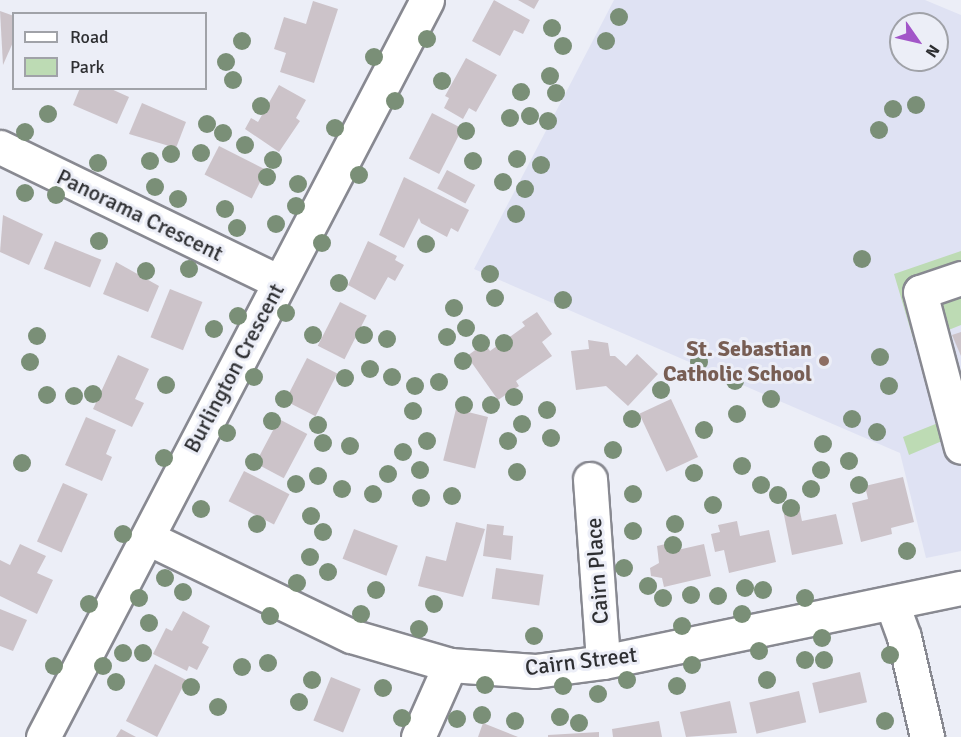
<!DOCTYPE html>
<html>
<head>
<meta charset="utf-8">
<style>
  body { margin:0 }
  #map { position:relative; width:961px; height:737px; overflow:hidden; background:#eceef7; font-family:Signika,sans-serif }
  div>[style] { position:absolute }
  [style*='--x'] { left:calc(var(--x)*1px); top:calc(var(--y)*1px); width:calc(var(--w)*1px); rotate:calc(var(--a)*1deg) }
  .built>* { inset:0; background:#dfe2f3 }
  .green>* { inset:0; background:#bddbb4 }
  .building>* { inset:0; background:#ccc3c9; transform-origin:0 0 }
  .roads { filter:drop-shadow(2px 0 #888991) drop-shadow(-2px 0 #888991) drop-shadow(0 2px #888991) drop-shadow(0 -2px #888991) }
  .minor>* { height:33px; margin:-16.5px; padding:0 16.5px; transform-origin:16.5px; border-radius:16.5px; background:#fff }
  .trees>* { width:18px; height:18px; margin:-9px; border-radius:50%; background:#7a8f77 }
  .dots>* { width:16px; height:16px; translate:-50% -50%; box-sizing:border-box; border:3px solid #eceef7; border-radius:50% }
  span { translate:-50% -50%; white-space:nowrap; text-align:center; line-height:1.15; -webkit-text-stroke:6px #eceef7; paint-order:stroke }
  .street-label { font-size:22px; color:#2e2f32 }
  .education-label { font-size:22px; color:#785e54; font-weight:700 }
  .right { translate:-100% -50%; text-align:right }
  .legend { position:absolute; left:12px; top:12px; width:195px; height:78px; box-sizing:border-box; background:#eceef7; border:2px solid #a0a2a8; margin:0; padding:8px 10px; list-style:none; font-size:18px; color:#2e2f32 }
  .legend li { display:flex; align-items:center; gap:12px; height:30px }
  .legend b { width:30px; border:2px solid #a0a2a8 }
  .north { position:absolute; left:889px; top:12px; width:60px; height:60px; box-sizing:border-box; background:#eceef7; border:2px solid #a0a2a8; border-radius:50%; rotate:124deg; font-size:16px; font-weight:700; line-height:24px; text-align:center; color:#2e2f32 }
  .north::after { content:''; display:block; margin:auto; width:21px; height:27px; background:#a256c8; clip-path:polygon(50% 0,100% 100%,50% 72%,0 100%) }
</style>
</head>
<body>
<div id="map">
  <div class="built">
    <div style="clip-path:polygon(evenodd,614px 0,925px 0,961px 15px,961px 551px,926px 558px,900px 453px,474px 269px,614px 0,901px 24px,937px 24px,937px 60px,901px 60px,901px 24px)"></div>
  </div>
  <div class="green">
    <div style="clip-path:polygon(961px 251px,961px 325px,946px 331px,957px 366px,945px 371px,961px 433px,909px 455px,903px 437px,938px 423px,894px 274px)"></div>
  </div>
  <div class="building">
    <div style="clip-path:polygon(494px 0,530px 20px,523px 34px,514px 30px,500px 56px,472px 41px)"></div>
    <div style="clip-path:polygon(518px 0,539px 0,534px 9px)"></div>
    <div style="clip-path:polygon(313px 1px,338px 9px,314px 83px,280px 72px,286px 53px,274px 49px,284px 17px,306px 24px)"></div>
    <div style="clip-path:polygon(0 11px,14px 16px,14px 40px,3px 65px)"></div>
    <div style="clip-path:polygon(466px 58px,497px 75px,476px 112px,469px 108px,463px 119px,444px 108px,449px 98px,445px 96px)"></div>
    <div style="clip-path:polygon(279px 85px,306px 100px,296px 118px,300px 121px,279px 152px,245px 129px,251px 118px,258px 122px)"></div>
    <div style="clip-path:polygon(80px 88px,109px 88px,129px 97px,117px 124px,73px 105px)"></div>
    <div style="clip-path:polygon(142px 103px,186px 122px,176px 148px,129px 134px)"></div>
    <div style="left:432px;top:113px;width:34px;height:51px;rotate:27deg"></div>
    <div style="left:219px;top:146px;width:53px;height:32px;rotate:27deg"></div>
    <div style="left:447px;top:170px;width:32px;height:21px;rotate:28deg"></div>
    <div style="clip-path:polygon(404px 177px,469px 210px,458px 232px,451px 228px,447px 237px,421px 223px,419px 218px,404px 248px,379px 235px)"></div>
    <div style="clip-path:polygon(3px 215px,43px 234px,29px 265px,0 252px)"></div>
    <div style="left:55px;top:241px;width:50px;height:30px;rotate:22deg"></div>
    <div style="clip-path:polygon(368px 241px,397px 256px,395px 260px,404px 265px,395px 281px,388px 277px,375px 300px,348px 285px)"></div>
    <div style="clip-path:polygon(116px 262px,159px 286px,148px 312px,103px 294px)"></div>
    <div style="left:170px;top:289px;width:35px;height:52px;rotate:22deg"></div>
    <div style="left:340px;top:302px;width:30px;height:49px;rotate:27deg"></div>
    <div style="clip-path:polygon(537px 312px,552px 334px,542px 342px,552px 356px,516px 381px,519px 386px,498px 400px,467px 356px,485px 343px,490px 351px,525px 326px,522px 322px)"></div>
    <div style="clip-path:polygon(961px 332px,961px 356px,952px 335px)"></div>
    <div style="clip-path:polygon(588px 340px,608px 343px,610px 356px,615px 356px,626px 366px,637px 354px,658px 374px,628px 406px,606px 386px,576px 390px,571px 351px,589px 349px)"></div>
    <div style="clip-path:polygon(118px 355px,149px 369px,135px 399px,144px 403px,132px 427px,93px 409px)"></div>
    <div style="left:307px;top:358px;width:34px;height:48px;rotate:27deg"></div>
    <div style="left:671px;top:399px;width:64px;height:35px;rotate:65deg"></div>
    <div style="left:456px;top:409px;width:33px;height:53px;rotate:14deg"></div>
    <div style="clip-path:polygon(86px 417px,116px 430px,106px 454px,112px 457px,102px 481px,65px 465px)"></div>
    <div style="left:279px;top:419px;width:32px;height:50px;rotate:28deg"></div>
    <div style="left:244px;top:471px;width:51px;height:34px;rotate:27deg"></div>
    <div style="clip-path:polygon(903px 477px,914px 522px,891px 528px,892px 534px,861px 542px,852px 503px,868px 499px,865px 486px)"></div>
    <div style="left:63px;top:483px;width:27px;height:64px;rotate:24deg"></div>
    <div style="clip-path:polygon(799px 507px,802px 521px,836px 514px,843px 544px,792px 555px,783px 510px)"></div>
    <div style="clip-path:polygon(737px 521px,740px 536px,769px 530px,776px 562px,729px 573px,724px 550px,715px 552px,711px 534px,720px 532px,718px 525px)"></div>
    <div style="clip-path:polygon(456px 522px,485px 529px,463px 597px,418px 586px,426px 556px,446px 561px)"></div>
    <div style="clip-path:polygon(487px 524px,504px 526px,503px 535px,513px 536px,511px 560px,483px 556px)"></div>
    <div style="left:354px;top:529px;width:47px;height:32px;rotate:21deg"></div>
    <div style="clip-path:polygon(670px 543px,673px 551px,704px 544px,711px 576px,664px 587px,662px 578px,651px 576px,650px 568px,659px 563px,657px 546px)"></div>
    <div style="clip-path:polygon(20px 544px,46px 556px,37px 573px,53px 580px,37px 614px,0 596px,0 560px,10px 565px)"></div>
    <div style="left:496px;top:568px;width:48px;height:31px;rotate:8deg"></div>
    <div style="clip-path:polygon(0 609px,27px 620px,13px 651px,0 646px)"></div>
    <div style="clip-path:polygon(183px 611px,210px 626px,202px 643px,209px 647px,197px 670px,189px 666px,187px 671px,153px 654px,166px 628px,172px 631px)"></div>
    <div style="left:155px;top:664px;width:35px;height:64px;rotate:27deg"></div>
    <div style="left:860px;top:672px;width:31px;height:49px;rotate:77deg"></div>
    <div style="left:331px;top:677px;width:32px;height:47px;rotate:22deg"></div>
    <div style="left:799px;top:691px;width:32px;height:51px;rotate:77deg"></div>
    <div style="clip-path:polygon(730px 701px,737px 733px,686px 737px,680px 712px)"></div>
    <div style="clip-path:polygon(659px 721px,662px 737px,613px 737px,612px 729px)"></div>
    <div style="clip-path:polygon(483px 723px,518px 737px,478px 737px)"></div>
    <div style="clip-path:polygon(121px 729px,136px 737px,116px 737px)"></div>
    <div style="clip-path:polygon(599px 732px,599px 737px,548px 737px,548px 735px)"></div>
  </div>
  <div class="roads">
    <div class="minor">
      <div style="--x:0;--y:147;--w:310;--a:25.8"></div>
      <div style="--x:961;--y:278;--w:43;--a:161.1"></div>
      <div style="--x:920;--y:292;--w:160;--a:75.2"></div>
      <div style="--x:590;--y:479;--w:183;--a:85.9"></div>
      <div style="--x:148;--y:538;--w:225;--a:25.8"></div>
      <div style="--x:351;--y:636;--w:103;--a:16.3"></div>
      <div style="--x:450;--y:665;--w:85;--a:4"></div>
      <div style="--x:535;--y:671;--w:69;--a:-7.5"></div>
      <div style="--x:603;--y:662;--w:366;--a:-11.7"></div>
      <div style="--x:892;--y:604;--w:35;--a:70"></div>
      <div style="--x:904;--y:637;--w:103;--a:77"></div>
      <div style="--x:43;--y:737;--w:831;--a:-62.48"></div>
      <div style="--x:418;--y:737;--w:79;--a:-66"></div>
    </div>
  </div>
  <div class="trees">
    <div style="left:619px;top:17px"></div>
    <div style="left:552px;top:28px"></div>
    <div style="left:427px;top:39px"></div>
    <div style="left:242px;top:41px"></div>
    <div style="left:606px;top:41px"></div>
    <div style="left:563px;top:46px"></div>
    <div style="left:374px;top:57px"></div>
    <div style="left:226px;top:62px"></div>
    <div style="left:550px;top:76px"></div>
    <div style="left:233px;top:80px"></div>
    <div style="left:442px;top:81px"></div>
    <div style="left:521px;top:92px"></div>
    <div style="left:556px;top:93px"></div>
    <div style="left:395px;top:101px"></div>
    <div style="left:916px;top:105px"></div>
    <div style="left:261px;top:106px"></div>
    <div style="left:893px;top:109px"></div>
    <div style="left:48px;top:114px"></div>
    <div style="left:530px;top:116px"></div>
    <div style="left:510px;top:118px"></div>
    <div style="left:548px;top:121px"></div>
    <div style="left:207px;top:124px"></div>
    <div style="left:335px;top:128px"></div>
    <div style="left:879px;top:130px"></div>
    <div style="left:466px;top:131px"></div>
    <div style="left:25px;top:132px"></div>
    <div style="left:223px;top:133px"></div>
    <div style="left:245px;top:145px"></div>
    <div style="left:201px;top:153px"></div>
    <div style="left:171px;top:154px"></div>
    <div style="left:517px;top:159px"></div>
    <div style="left:273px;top:160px"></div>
    <div style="left:150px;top:161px"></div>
    <div style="left:473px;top:161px"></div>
    <div style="left:98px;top:163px"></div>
    <div style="left:541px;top:165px"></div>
    <div style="left:359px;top:175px"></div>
    <div style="left:267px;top:177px"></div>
    <div style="left:503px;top:182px"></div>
    <div style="left:298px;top:184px"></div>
    <div style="left:155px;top:187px"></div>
    <div style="left:525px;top:189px"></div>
    <div style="left:25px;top:193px"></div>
    <div style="left:56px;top:195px"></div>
    <div style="left:178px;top:199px"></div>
    <div style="left:296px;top:206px"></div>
    <div style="left:225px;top:209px"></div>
    <div style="left:516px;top:214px"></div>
    <div style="left:276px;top:224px"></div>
    <div style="left:237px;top:228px"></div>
    <div style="left:99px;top:241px"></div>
    <div style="left:322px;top:243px"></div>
    <div style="left:426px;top:244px"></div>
    <div style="left:862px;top:259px"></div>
    <div style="left:189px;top:269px"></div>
    <div style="left:146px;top:271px"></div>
    <div style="left:490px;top:274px"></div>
    <div style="left:339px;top:283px"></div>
    <div style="left:495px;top:298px"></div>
    <div style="left:563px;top:300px"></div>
    <div style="left:454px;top:308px"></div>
    <div style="left:286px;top:313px"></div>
    <div style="left:238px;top:316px"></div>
    <div style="left:466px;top:328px"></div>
    <div style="left:214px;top:329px"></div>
    <div style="left:313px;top:335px"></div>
    <div style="left:364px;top:335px"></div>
    <div style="left:37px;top:336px"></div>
    <div style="left:447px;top:337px"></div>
    <div style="left:387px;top:339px"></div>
    <div style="left:481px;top:343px"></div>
    <div style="left:504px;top:343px"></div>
    <div style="left:880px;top:357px"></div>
    <div style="left:463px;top:361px"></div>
    <div style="left:30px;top:362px"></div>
    <div style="left:699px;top:362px"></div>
    <div style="left:370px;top:369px"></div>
    <div style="left:254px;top:377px"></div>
    <div style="left:392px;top:377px"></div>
    <div style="left:345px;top:378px"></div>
    <div style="left:735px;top:381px"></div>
    <div style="left:439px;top:382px"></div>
    <div style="left:166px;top:385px"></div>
    <div style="left:415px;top:386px"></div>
    <div style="left:889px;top:386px"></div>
    <div style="left:661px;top:390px"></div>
    <div style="left:93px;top:394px"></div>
    <div style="left:47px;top:395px"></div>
    <div style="left:74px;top:396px"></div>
    <div style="left:514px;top:397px"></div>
    <div style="left:284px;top:399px"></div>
    <div style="left:771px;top:399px"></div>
    <div style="left:464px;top:405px"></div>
    <div style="left:491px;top:405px"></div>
    <div style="left:547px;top:410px"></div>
    <div style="left:413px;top:411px"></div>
    <div style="left:737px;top:414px"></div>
    <div style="left:632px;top:419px"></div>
    <div style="left:852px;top:419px"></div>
    <div style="left:272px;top:421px"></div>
    <div style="left:522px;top:424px"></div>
    <div style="left:318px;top:425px"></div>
    <div style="left:704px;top:430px"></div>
    <div style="left:877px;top:432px"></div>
    <div style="left:227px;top:433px"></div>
    <div style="left:551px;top:438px"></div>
    <div style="left:427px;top:441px"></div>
    <div style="left:508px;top:441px"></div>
    <div style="left:323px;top:443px"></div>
    <div style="left:823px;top:444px"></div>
    <div style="left:350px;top:446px"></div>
    <div style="left:613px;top:450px"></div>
    <div style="left:403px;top:452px"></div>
    <div style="left:164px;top:458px"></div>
    <div style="left:849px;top:461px"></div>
    <div style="left:254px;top:462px"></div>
    <div style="left:22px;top:463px"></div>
    <div style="left:742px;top:466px"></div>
    <div style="left:420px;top:470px"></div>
    <div style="left:821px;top:470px"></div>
    <div style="left:517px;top:472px"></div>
    <div style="left:694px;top:473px"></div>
    <div style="left:388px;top:474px"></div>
    <div style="left:318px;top:476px"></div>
    <div style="left:296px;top:484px"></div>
    <div style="left:761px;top:485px"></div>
    <div style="left:859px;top:485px"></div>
    <div style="left:342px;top:489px"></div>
    <div style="left:811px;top:489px"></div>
    <div style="left:373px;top:494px"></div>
    <div style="left:633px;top:494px"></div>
    <div style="left:778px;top:495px"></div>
    <div style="left:452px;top:496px"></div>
    <div style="left:421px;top:498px"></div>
    <div style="left:713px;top:505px"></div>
    <div style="left:791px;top:508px"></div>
    <div style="left:201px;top:509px"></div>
    <div style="left:311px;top:516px"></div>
    <div style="left:257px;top:524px"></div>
    <div style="left:675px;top:524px"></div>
    <div style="left:633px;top:531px"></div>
    <div style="left:323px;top:532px"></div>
    <div style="left:123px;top:534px"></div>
    <div style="left:673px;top:545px"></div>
    <div style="left:907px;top:551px"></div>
    <div style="left:310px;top:557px"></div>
    <div style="left:624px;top:568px"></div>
    <div style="left:328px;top:572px"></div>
    <div style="left:165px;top:578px"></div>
    <div style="left:297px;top:583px"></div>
    <div style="left:648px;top:586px"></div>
    <div style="left:745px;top:588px"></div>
    <div style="left:376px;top:590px"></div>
    <div style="left:763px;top:590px"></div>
    <div style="left:183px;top:592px"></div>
    <div style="left:691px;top:595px"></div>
    <div style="left:718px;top:596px"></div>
    <div style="left:139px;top:598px"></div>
    <div style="left:663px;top:598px"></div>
    <div style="left:805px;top:598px"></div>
    <div style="left:89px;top:604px"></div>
    <div style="left:434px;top:604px"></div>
    <div style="left:361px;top:614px"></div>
    <div style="left:742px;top:614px"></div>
    <div style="left:270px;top:616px"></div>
    <div style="left:149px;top:623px"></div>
    <div style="left:682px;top:626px"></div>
    <div style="left:419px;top:629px"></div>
    <div style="left:534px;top:636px"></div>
    <div style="left:822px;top:638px"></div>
    <div style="left:759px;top:651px"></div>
    <div style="left:123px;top:653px"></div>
    <div style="left:143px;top:653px"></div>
    <div style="left:890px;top:655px"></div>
    <div style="left:805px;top:660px"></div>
    <div style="left:824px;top:660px"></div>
    <div style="left:268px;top:663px"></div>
    <div style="left:692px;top:665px"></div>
    <div style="left:54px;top:666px"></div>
    <div style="left:103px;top:666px"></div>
    <div style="left:242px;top:667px"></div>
    <div style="left:312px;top:680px"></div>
    <div style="left:627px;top:680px"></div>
    <div style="left:767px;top:680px"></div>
    <div style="left:116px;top:682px"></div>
    <div style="left:485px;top:685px"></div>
    <div style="left:563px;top:686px"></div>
    <div style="left:677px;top:686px"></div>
    <div style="left:191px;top:687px"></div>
    <div style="left:383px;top:688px"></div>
    <div style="left:598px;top:694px"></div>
    <div style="left:299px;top:702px"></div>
    <div style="left:218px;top:707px"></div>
    <div style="left:482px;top:715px"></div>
    <div style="left:560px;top:717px"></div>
    <div style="left:402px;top:718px"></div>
    <div style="left:457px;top:719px"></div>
    <div style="left:515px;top:721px"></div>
    <div style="left:885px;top:721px"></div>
    <div style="left:579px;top:723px"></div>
  </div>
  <div class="dots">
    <div style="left:824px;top:361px;background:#8d6e63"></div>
  </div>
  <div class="street-label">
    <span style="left:140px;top:215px;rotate:26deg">Panorama Crescent</span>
    <span style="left:234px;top:368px;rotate:-62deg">Burlington Crescent</span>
    <span style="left:597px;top:571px;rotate:-94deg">Cairn Place</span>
    <span style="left:581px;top:661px;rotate:-7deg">Cairn Street</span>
  </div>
  <div class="education-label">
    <span class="right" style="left:812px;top:361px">St. Sebastian<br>Catholic School</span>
  </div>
  <ul class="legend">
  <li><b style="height:8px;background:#fff"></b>Road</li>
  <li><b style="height:16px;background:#bddbb4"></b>Park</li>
  </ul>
  <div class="north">N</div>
</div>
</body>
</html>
